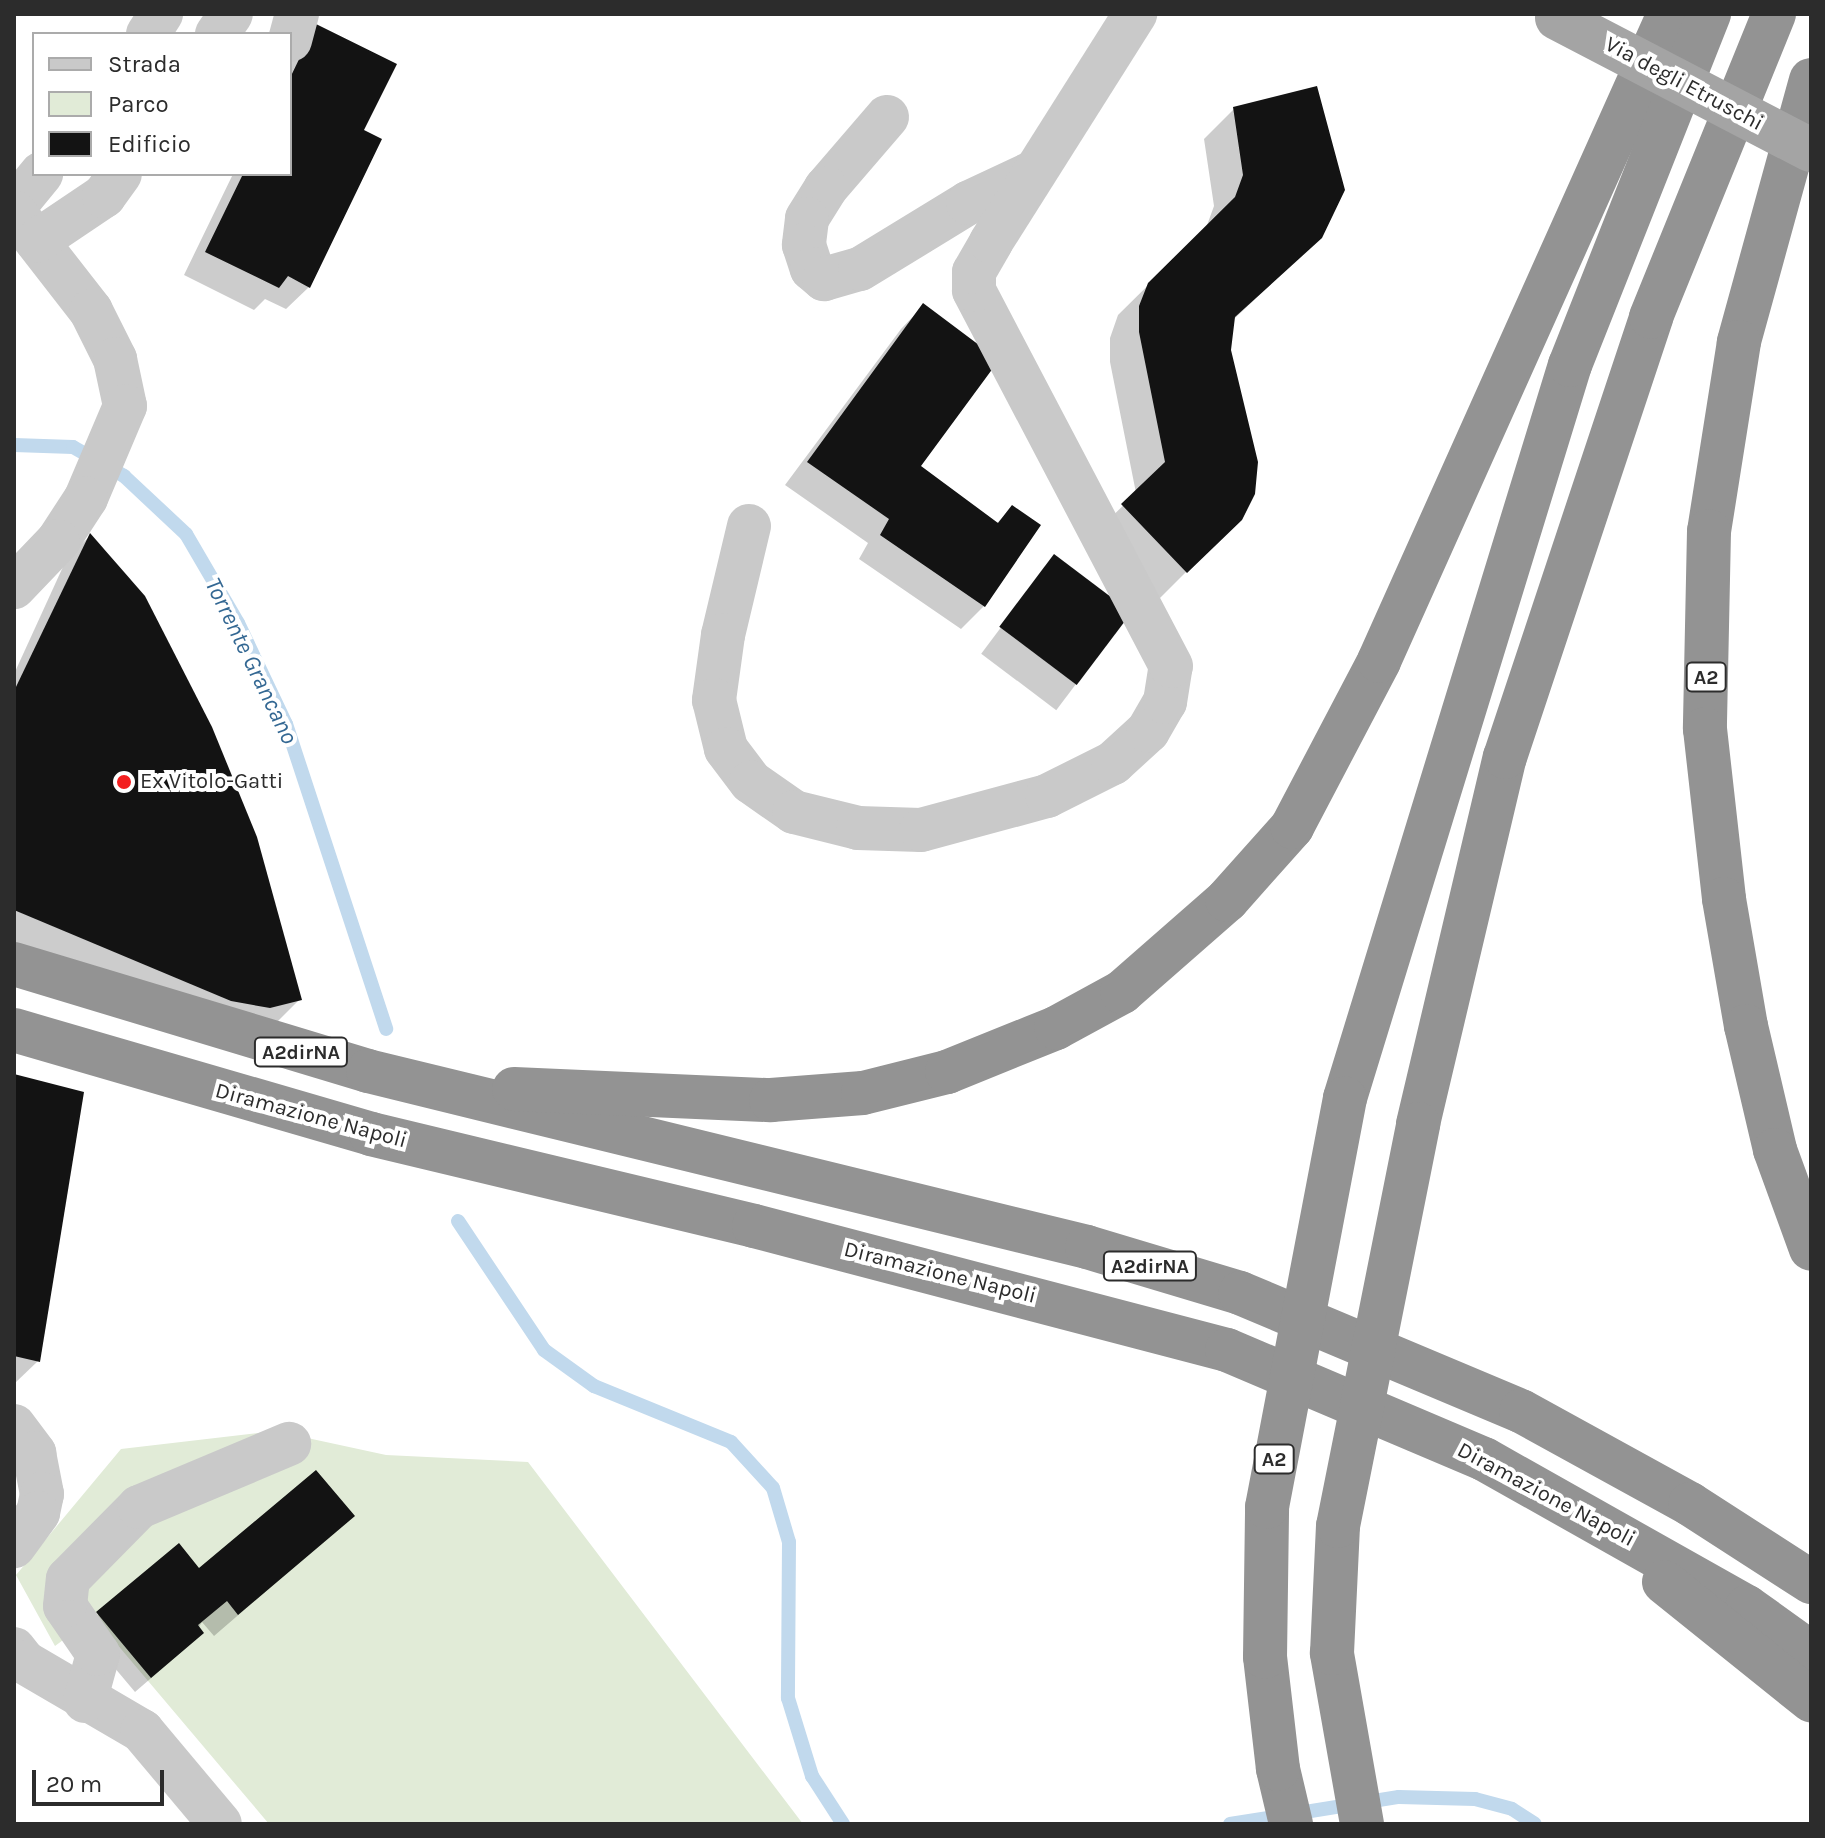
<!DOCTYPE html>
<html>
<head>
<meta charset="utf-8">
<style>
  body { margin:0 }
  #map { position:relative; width:1825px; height:1838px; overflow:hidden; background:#fff; font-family:Karla,sans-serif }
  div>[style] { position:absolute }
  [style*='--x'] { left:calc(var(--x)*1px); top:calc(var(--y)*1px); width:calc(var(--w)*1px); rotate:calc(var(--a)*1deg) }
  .green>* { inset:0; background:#e1ebd7 }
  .shadow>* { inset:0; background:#0003; transform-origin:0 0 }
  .stream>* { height:14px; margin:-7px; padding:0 7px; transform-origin:7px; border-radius:7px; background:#c1d9ed }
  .building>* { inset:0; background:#131313; transform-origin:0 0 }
  .minor>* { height:44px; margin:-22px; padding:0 22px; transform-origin:22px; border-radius:22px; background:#c9c9c9 }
  .highway>* { height:44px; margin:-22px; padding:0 22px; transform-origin:22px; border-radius:22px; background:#939393 }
  .major-bridge>* { height:44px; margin:-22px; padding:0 22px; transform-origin:22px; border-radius:22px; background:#a4a4a4 }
  .highway-bridge>* { height:44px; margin:-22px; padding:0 22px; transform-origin:22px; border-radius:22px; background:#939393 }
  .dots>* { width:22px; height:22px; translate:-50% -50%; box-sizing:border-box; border:4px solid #fff; border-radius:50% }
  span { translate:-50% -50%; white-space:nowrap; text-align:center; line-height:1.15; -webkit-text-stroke:8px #fff; paint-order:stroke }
  .shield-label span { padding:2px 6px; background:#fff; border:2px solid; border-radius:6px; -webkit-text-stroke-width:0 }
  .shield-label { font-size:20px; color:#2c2c2c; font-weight:700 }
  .street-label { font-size:22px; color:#2c2c2c }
  .poi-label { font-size:22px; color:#2c2c2c }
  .left { translate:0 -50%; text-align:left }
  .water-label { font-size:24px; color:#346893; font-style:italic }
  .frame { position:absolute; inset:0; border:16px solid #2c2c2c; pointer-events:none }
  .legend { position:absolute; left:32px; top:32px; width:260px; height:144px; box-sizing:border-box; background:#fff; border:2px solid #ababab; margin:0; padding:10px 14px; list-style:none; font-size:24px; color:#2c2c2c }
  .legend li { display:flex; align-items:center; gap:16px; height:40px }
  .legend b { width:40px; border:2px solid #ababab }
  .scale { position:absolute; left:32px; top:1770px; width:132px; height:36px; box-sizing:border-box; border:4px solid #2c2c2c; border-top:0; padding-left:10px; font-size:24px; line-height:28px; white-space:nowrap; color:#2c2c2c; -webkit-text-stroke:6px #fff; paint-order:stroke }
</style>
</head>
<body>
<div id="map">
  <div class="green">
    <div style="clip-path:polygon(275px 1431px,386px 1455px,528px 1462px,803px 1824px,269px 1824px,94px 1617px,55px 1646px,16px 1575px,121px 1449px)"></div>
  </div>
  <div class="shadow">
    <div style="clip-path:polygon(290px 57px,394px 64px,361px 131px,309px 287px,286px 309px,265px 299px,254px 310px,184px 275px,233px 174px,290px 174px)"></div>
    <div style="clip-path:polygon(1234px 109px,1321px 237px,1233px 320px,1209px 549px,1156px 602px,1093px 535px,1136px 493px,1110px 362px,1110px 338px,1118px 315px,1206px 228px,1214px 206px,1204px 139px)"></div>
    <div style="clip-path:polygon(923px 306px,919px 466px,996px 524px,1012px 508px,1038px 526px,984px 606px,961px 629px,859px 559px,868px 543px,785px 485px,901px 329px)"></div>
    <div style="clip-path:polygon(90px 536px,300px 999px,277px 1022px,207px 1023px,14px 942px,14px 674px,67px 558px)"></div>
    <div style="left:1054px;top:557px;width:94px;height:121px;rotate:37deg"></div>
    <div style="clip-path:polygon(14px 1076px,38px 1361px,14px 1384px)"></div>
    <div style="clip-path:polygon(353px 1516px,214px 1636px,202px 1622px,186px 1648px,135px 1692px,82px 1629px,178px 1546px,199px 1571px)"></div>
  </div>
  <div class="stream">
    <div style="--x:14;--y:445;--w:59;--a:1.9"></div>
    <div style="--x:73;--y:447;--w:59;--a:29.6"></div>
    <div style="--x:124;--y:476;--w:85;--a:43.1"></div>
    <div style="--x:186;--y:534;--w:103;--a:59.7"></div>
    <div style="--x:238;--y:623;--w:112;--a:64.6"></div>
    <div style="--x:286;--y:724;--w:321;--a:71.8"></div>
    <div style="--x:458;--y:1221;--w:155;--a:56.3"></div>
    <div style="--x:544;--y:1350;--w:62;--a:35.8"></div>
    <div style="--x:594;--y:1386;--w:148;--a:22.2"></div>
    <div style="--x:731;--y:1442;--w:62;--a:47.6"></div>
    <div style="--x:773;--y:1488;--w:56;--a:73.5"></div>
    <div style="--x:789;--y:1542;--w:156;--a:90.4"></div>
    <div style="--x:788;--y:1698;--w:82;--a:72.9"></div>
    <div style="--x:812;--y:1776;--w:57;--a:57.1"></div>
    <div style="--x:1230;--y:1824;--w:171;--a:-9.1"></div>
    <div style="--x:1399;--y:1797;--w:76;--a:1.5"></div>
    <div style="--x:1475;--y:1799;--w:38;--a:15"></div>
    <div style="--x:1512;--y:1809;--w:27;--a:33"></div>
  </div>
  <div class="building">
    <div style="clip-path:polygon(316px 24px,397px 64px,364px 130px,382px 139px,310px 288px,288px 276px,279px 288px,205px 252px,243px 174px,290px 174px,290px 78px)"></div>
    <div style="clip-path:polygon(1317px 86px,1345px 190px,1322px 238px,1235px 317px,1231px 350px,1258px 462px,1255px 494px,1242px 520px,1187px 573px,1121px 504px,1165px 462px,1139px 332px,1139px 306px,1148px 283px,1235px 197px,1243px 175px,1233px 107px)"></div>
    <div style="clip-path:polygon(923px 303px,999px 360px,921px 466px,998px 523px,1012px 505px,1041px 525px,985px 607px,880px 535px,889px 519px,807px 462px)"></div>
    <div style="clip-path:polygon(90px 533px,145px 596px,212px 727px,257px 837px,302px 1000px,270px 1008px,231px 1001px,14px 910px,14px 691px)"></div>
    <div style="left:1054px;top:554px;width:97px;height:91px;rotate:37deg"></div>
    <div style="clip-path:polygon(14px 1074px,84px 1092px,40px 1362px,14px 1356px)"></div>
    <div style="clip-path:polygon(316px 1470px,355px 1516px,238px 1615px,227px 1601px,198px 1625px,204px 1633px,151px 1678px,96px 1612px,179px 1543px,199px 1568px)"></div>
  </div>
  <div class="minor">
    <div style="--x:148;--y:34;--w:24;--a:-57"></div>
    <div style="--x:217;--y:34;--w:24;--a:-55"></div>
    <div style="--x:290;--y:40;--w:27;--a:-75"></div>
    <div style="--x:887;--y:117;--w:94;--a:130.7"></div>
    <div style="--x:826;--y:188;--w:36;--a:122"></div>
    <div style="--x:807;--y:219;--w:26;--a:97"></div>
    <div style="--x:804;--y:245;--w:25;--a:72"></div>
    <div style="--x:812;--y:269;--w:16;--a:40"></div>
    <div style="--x:824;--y:279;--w:37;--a:-16"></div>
    <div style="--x:860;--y:269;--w:127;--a:-31.4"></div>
    <div style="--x:968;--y:203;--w:73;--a:-25.2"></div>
    <div style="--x:14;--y:207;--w:43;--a:-50.7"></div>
    <div style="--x:14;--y:212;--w:125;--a:52.1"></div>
    <div style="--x:91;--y:311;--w:54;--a:63.4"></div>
    <div style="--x:115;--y:359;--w:48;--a:78"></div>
    <div style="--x:125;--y:406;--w:100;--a:113"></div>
    <div style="--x:86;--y:498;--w:51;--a:123.1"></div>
    <div style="--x:58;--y:541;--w:64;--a:133.7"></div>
    <div style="--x:37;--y:241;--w:81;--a:-33.9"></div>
    <div style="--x:104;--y:196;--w:27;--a:-54"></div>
    <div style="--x:749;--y:526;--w:112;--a:103.4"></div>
    <div style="--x:723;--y:635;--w:66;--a:97.9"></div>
    <div style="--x:714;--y:700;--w:50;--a:76.2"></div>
    <div style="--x:726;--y:749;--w:41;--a:52.9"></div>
    <div style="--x:751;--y:782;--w:52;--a:34.9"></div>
    <div style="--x:794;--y:812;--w:66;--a:14"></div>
    <div style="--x:858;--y:828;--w:63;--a:1.8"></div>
    <div style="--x:921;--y:830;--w:131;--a:-15.1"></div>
    <div style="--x:1047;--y:796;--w:74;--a:-26.6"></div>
    <div style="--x:1113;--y:763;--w:47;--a:-42.4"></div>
    <div style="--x:1148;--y:731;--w:34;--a:-60"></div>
    <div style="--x:1165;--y:702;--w:36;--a:-81"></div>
    <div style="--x:1171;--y:666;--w:424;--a:-117.7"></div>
    <div style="--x:974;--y:290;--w:18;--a:-90"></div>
    <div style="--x:974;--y:272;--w:34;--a:-60"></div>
    <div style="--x:991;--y:242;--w:270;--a:-57.7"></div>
    <div style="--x:14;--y:1426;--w:34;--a:53"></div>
    <div style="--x:34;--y:1453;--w:42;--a:79"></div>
    <div style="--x:42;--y:1494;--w:19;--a:102"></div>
    <div style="--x:38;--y:1513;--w:41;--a:126"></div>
    <div style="--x:14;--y:1649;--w:16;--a:52"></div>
    <div style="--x:24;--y:1662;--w:137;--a:30.3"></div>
    <div style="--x:142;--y:1731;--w:121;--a:50"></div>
    <div style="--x:85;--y:1701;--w:49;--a:-74.5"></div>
    <div style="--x:98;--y:1654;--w:58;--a:-124.5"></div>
    <div style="--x:65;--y:1606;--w:27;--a:-84"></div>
    <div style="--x:68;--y:1579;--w:101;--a:-45.4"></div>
    <div style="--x:139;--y:1507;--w:163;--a:-22.8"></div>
  </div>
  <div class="highway">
    <div style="--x:1811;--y:80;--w:272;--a:105.4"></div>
    <div style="--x:1739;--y:342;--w:191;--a:99"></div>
    <div style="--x:1709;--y:531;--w:198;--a:91.2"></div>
    <div style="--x:1705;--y:729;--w:171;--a:83.6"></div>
    <div style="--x:1724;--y:899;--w:129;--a:80.2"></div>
    <div style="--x:1746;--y:1026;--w:127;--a:76.8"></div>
    <div style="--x:1775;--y:1150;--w:105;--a:70"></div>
    <div style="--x:14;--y:964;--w:370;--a:16.8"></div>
    <div style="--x:368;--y:1071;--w:740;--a:13.75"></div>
    <div style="--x:1087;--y:1247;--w:160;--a:16.7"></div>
    <div style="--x:1240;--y:1293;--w:305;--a:22.8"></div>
    <div style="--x:1521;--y:1411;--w:193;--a:28.8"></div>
    <div style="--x:1690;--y:1504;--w:144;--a:32.8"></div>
    <div style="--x:14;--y:1030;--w:372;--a:16.2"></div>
    <div style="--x:371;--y:1134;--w:394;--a:13.5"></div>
    <div style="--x:754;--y:1226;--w:489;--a:14.7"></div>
    <div style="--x:1227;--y:1350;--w:279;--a:23"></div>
    <div style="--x:1484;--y:1459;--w:302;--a:29.4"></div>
    <div style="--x:1747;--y:1607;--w:79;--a:35.7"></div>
    <div style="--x:514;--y:1089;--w:257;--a:2.5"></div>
    <div style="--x:771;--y:1100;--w:92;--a:-4.4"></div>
    <div style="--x:863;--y:1093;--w:87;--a:-14"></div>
    <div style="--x:947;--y:1072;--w:118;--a:-22"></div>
    <div style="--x:1056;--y:1028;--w:75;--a:-28.6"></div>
    <div style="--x:1122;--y:992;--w:140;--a:-41.2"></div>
    <div style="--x:1227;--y:900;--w:98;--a:-48.3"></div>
    <div style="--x:1292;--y:827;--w:187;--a:-62.3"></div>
    <div style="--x:1379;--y:661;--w:709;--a:-65.86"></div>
    <div style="--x:1345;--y:1098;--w:767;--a:-72.94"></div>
    <div style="--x:1570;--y:365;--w:378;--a:-68.4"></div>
    <div style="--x:1418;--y:1124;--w:377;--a:-76.7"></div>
    <div style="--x:1505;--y:757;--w:464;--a:-71.6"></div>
    <div style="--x:1651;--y:317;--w:327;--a:-67.9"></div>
    <div style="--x:1664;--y:1582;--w:189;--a:38.8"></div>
  </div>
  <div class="major-bridge">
    <div style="--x:1557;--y:18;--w:286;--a:27.5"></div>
  </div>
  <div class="highway-bridge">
    <div style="--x:1291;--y:1824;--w:57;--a:-103.3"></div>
    <div style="--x:1278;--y:1769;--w:113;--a:-96.6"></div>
    <div style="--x:1265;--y:1657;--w:150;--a:-89.2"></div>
    <div style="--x:1267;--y:1507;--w:416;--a:-79.2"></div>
    <div style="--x:1362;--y:1824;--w:174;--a:-100"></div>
    <div style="--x:1332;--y:1653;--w:127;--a:-87.3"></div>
    <div style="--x:1338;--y:1526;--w:410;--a:-78.7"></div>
  </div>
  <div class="dots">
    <div style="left:124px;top:782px;background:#f31e1e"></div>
  </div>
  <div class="shield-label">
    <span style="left:1706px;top:677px">A2</span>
    <span style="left:301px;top:1052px">A2dirNA</span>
    <span style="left:1150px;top:1266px">A2dirNA</span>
    <span style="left:1274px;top:1459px">A2</span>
  </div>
  <div class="street-label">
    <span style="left:1684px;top:84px;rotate:28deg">Via degli Etruschi</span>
    <span style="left:311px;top:1116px;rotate:15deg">Diramazione Napoli</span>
    <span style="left:940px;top:1273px;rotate:14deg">Diramazione Napoli</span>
    <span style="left:1546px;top:1495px;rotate:28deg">Diramazione Napoli</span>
  </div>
  <div class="poi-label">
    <span class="left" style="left:140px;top:782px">Ex Vitolo-Gatti</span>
  </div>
  <div class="water-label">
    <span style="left:251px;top:661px;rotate:64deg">Torrente Grancano</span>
  </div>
  <div class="frame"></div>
  <ul class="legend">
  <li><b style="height:10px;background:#c9c9c9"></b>Strada</li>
  <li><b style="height:22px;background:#e1ebd7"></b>Parco</li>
  <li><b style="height:22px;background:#131313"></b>Edificio</li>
  </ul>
  <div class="scale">20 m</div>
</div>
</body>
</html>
